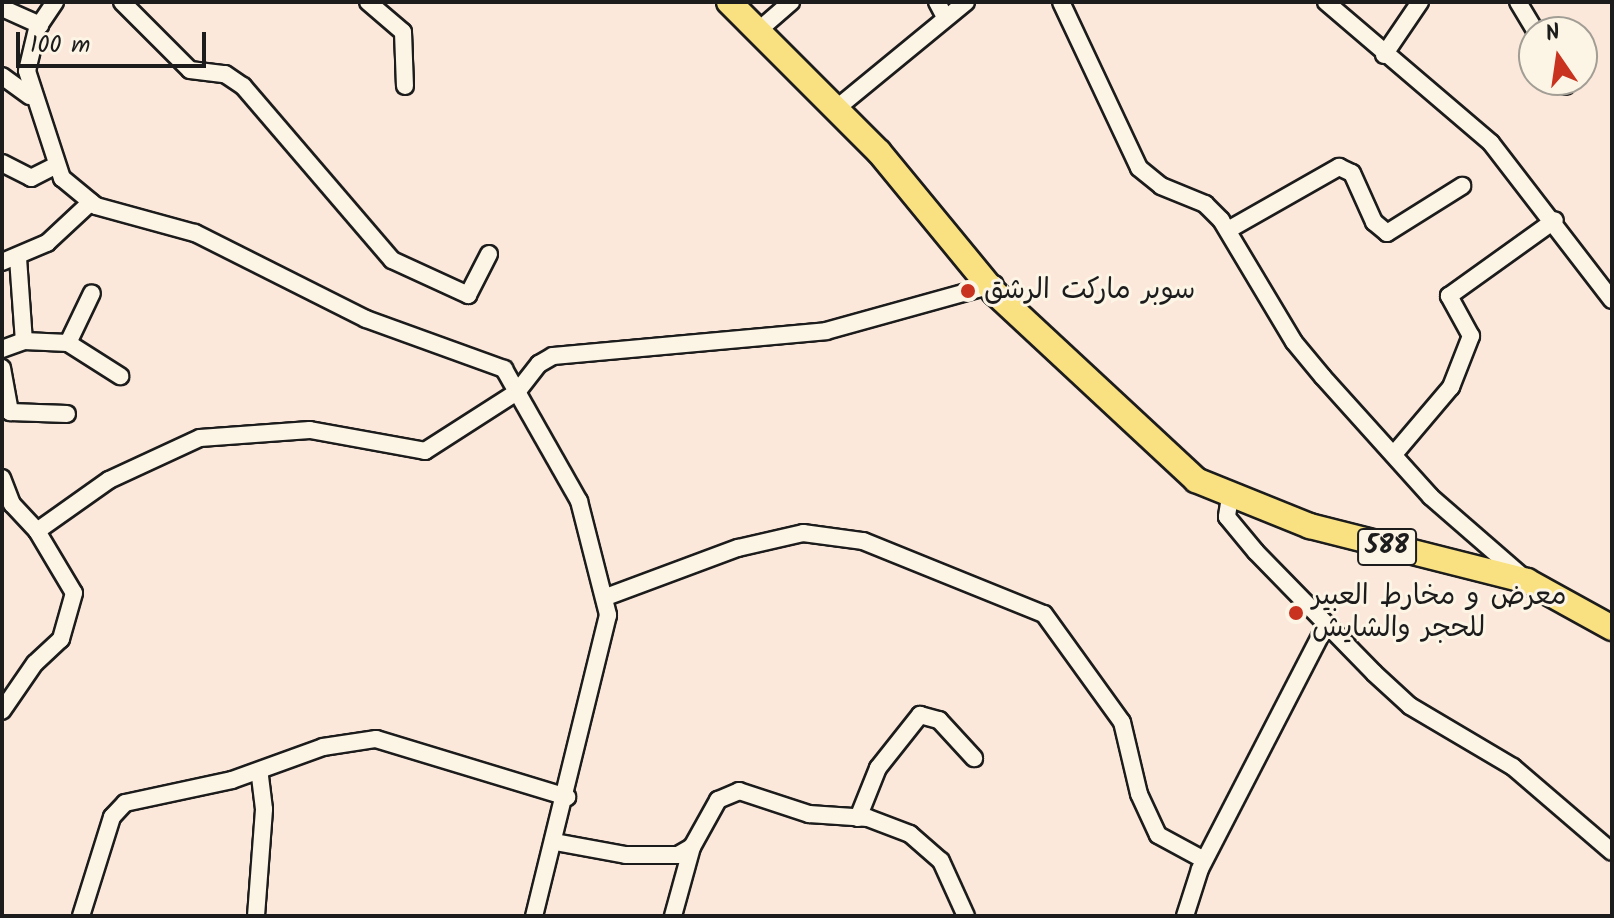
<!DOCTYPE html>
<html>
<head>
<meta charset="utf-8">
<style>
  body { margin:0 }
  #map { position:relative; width:1614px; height:918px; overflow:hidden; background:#fbe8da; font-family:Kalam,"Playpen Sans Arabic",sans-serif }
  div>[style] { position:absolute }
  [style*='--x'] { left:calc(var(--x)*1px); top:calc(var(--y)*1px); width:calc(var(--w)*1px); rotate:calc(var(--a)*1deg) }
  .roads { filter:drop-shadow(2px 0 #1c1c1c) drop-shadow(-2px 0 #1c1c1c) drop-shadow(0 2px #1c1c1c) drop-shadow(0 -2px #1c1c1c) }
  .street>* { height:16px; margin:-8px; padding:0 8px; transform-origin:8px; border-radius:8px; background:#fcf5e5 }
  .primary>* { height:24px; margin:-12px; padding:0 12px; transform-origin:12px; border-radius:12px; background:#f9e181 }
  .dots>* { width:22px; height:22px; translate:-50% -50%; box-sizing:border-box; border:4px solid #fcf5e5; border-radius:50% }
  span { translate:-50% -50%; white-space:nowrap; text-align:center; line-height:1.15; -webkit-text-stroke:6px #fcf5e5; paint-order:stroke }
  .shield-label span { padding:2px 6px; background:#fcf5e5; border:2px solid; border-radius:6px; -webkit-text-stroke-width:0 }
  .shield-label { font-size:26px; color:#1c1c1c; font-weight:700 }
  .poi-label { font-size:28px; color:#1c1c1c }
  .left { translate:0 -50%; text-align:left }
  .frame { position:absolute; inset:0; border:4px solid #1c1c1c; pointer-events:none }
  .north { position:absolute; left:1518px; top:16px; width:80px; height:80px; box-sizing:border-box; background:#fcf5e5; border:2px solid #a29e95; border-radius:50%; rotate:347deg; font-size:22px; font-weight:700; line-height:32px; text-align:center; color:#1c1c1c }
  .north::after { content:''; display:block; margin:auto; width:28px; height:36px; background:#c8321e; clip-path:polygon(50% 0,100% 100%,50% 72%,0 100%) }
  .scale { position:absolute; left:16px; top:32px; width:190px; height:36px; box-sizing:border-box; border:4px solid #1c1c1c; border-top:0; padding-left:10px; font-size:24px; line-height:28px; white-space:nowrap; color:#1c1c1c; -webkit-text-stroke:6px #fcf5e5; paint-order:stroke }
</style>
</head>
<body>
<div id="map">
  <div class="roads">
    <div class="street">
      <div style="--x:55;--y:2;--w:32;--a:124"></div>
      <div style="--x:37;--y:29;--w:43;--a:103.4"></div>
      <div style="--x:27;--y:71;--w:113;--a:71.9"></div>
      <div style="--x:62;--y:178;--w:44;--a:39.5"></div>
      <div style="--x:96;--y:206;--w:103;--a:15.3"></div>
      <div style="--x:195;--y:233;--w:191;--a:26.7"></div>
      <div style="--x:366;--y:319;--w:147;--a:19.9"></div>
      <div style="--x:504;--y:369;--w:152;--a:60.4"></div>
      <div style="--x:579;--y:501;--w:118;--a:75.7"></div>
      <div style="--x:608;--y:615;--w:310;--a:103.8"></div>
      <div style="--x:122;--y:2;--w:96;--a:45"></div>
      <div style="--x:190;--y:70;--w:35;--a:7"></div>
      <div style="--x:225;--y:74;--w:22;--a:34"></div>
      <div style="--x:243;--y:86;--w:229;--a:49.4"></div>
      <div style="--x:392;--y:260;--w:84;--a:24.7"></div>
      <div style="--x:468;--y:295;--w:46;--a:-62.9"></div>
      <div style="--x:368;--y:2;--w:46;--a:40.6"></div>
      <div style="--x:403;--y:32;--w:54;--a:87.9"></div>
      <div style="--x:937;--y:2;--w:17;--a:62"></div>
      <div style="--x:1061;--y:2;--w:183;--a:64.8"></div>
      <div style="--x:1139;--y:168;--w:28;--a:39"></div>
      <div style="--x:1161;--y:186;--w:48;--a:22.2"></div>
      <div style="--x:1205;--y:204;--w:23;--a:45"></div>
      <div style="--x:1221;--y:220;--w:142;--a:59.1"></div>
      <div style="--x:1294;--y:342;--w:45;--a:50.4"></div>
      <div style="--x:1323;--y:377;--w:161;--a:48"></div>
      <div style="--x:1431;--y:497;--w:122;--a:41"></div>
      <div style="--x:1326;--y:2;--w:217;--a:40.5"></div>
      <div style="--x:1491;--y:143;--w:198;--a:52.4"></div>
      <div style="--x:1518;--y:2;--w:35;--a:59"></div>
      <div style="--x:2;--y:8;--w:42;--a:24.1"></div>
      <div style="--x:767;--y:23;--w:32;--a:-41"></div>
      <div style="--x:1384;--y:55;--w:64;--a:-55.8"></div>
      <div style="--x:2;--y:76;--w:34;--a:36"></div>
      <div style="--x:1564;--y:80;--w:6;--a:72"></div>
      <div style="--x:837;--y:108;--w:167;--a:-39.4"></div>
      <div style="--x:2;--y:163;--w:33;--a:27"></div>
      <div style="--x:31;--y:178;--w:28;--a:-27"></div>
      <div style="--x:1228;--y:230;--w:128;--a:-29.6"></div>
      <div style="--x:1339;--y:167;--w:14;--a:25"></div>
      <div style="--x:1352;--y:173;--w:54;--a:65.8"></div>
      <div style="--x:1374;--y:222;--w:17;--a:40"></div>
      <div style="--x:1387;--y:233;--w:89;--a:-32.1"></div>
      <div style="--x:18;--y:258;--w:83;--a:85.9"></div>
      <div style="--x:2;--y:262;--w:49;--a:-22.9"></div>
      <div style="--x:47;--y:243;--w:60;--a:-43"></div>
      <div style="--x:68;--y:343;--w:55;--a:-64.4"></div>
      <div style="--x:2;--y:349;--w:23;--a:-20"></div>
      <div style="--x:24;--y:341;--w:44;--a:2.6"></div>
      <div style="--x:68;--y:343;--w:62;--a:32.4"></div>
      <div style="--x:2;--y:368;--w:45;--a:79.7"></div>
      <div style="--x:10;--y:412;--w:57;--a:2"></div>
      <div style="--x:1395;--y:453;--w:87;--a:-49.7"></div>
      <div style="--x:1451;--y:387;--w:55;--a:-68.6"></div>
      <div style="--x:1471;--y:336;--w:46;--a:-118.8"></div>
      <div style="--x:1449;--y:296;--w:130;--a:-35.6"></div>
      <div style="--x:2;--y:478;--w:28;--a:69"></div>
      <div style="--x:12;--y:504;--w:37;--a:47"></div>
      <div style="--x:37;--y:531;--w:72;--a:59.2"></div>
      <div style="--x:74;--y:593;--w:48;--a:105.8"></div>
      <div style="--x:61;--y:639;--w:35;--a:137"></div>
      <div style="--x:35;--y:663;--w:58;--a:124.5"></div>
      <div style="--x:1230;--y:497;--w:20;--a:99"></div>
      <div style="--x:1227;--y:517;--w:45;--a:50.4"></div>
      <div style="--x:1256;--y:552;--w:169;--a:45.7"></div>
      <div style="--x:1374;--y:673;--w:49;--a:42.5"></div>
      <div style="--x:1410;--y:706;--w:120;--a:30.6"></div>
      <div style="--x:1513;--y:767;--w:130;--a:40.6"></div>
      <div style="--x:37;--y:531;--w:88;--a:-35.3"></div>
      <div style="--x:109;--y:480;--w:100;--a:-24.8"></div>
      <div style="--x:200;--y:438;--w:110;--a:-4.2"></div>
      <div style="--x:310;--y:430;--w:117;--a:10.3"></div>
      <div style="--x:425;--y:451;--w:109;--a:-32.7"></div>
      <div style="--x:517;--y:392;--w:36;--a:-52"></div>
      <div style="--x:539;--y:364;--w:16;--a:-30"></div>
      <div style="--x:553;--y:356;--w:274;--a:-5.2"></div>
      <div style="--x:826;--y:331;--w:175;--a:-15.5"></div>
      <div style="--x:606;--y:597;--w:141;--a:-20.4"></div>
      <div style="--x:738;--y:548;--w:67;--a:-13"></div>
      <div style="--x:803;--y:533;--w:61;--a:7.6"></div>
      <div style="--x:863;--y:541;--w:195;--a:22"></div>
      <div style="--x:1044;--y:614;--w:133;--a:54.2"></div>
      <div style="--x:1122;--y:722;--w:74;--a:76.7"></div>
      <div style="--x:1139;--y:794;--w:45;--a:65.1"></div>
      <div style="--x:1158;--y:835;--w:52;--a:28.5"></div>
      <div style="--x:858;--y:818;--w:54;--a:-68.2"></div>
      <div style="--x:878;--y:768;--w:68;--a:-51.6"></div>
      <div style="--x:920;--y:715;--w:20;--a:15"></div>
      <div style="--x:939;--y:720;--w:52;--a:47.4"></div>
      <div style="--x:555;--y:842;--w:72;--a:10.4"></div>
      <div style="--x:626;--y:855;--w:52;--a:0"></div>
      <div style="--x:678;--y:855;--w:16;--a:-30"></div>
      <div style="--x:692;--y:847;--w:54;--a:-61"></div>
      <div style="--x:718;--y:800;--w:23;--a:-23"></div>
      <div style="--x:739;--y:791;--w:74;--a:18.2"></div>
      <div style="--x:809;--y:814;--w:59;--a:3.9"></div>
      <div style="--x:868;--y:818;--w:45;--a:20.9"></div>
      <div style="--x:910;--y:834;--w:41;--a:41.1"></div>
      <div style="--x:941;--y:861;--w:60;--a:65.6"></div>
      <div style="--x:81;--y:916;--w:104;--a:-72.6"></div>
      <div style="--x:112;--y:817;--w:19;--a:-47"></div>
      <div style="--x:125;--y:803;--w:109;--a:-12.1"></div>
      <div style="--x:232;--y:780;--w:97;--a:-19.9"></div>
      <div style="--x:323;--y:747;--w:54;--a:-8.6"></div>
      <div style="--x:376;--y:739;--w:200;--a:16.9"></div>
      <div style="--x:256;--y:916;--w:107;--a:-85.7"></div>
      <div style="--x:264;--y:809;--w:38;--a:-97"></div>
      <div style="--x:673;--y:916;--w:72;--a:-74.6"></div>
      <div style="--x:1185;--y:916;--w:49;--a:-72.3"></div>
      <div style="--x:1200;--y:869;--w:275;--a:-62.7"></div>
    </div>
    <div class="primary">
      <div style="--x:729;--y:2;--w:212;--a:45"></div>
      <div style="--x:879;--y:152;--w:183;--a:50.6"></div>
      <div style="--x:995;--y:293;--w:275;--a:42.9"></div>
      <div style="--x:1196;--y:480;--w:123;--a:22"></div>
      <div style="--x:1310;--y:526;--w:224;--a:14.2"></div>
      <div style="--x:1527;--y:581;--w:97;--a:28.9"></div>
    </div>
  </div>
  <div class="dots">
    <div style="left:968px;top:291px;background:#c8321e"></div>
    <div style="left:1296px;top:613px;background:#c8321e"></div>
  </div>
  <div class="shield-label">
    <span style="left:1387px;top:547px">588</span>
  </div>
  <div class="poi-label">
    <span class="left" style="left:984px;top:291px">سوبر ماركت الرشق</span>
    <span class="left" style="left:1312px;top:613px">معرض و مخارط العبير<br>للحجر والشايش</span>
  </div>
  <div class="frame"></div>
  <div class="north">N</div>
  <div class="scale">100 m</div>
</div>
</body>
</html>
